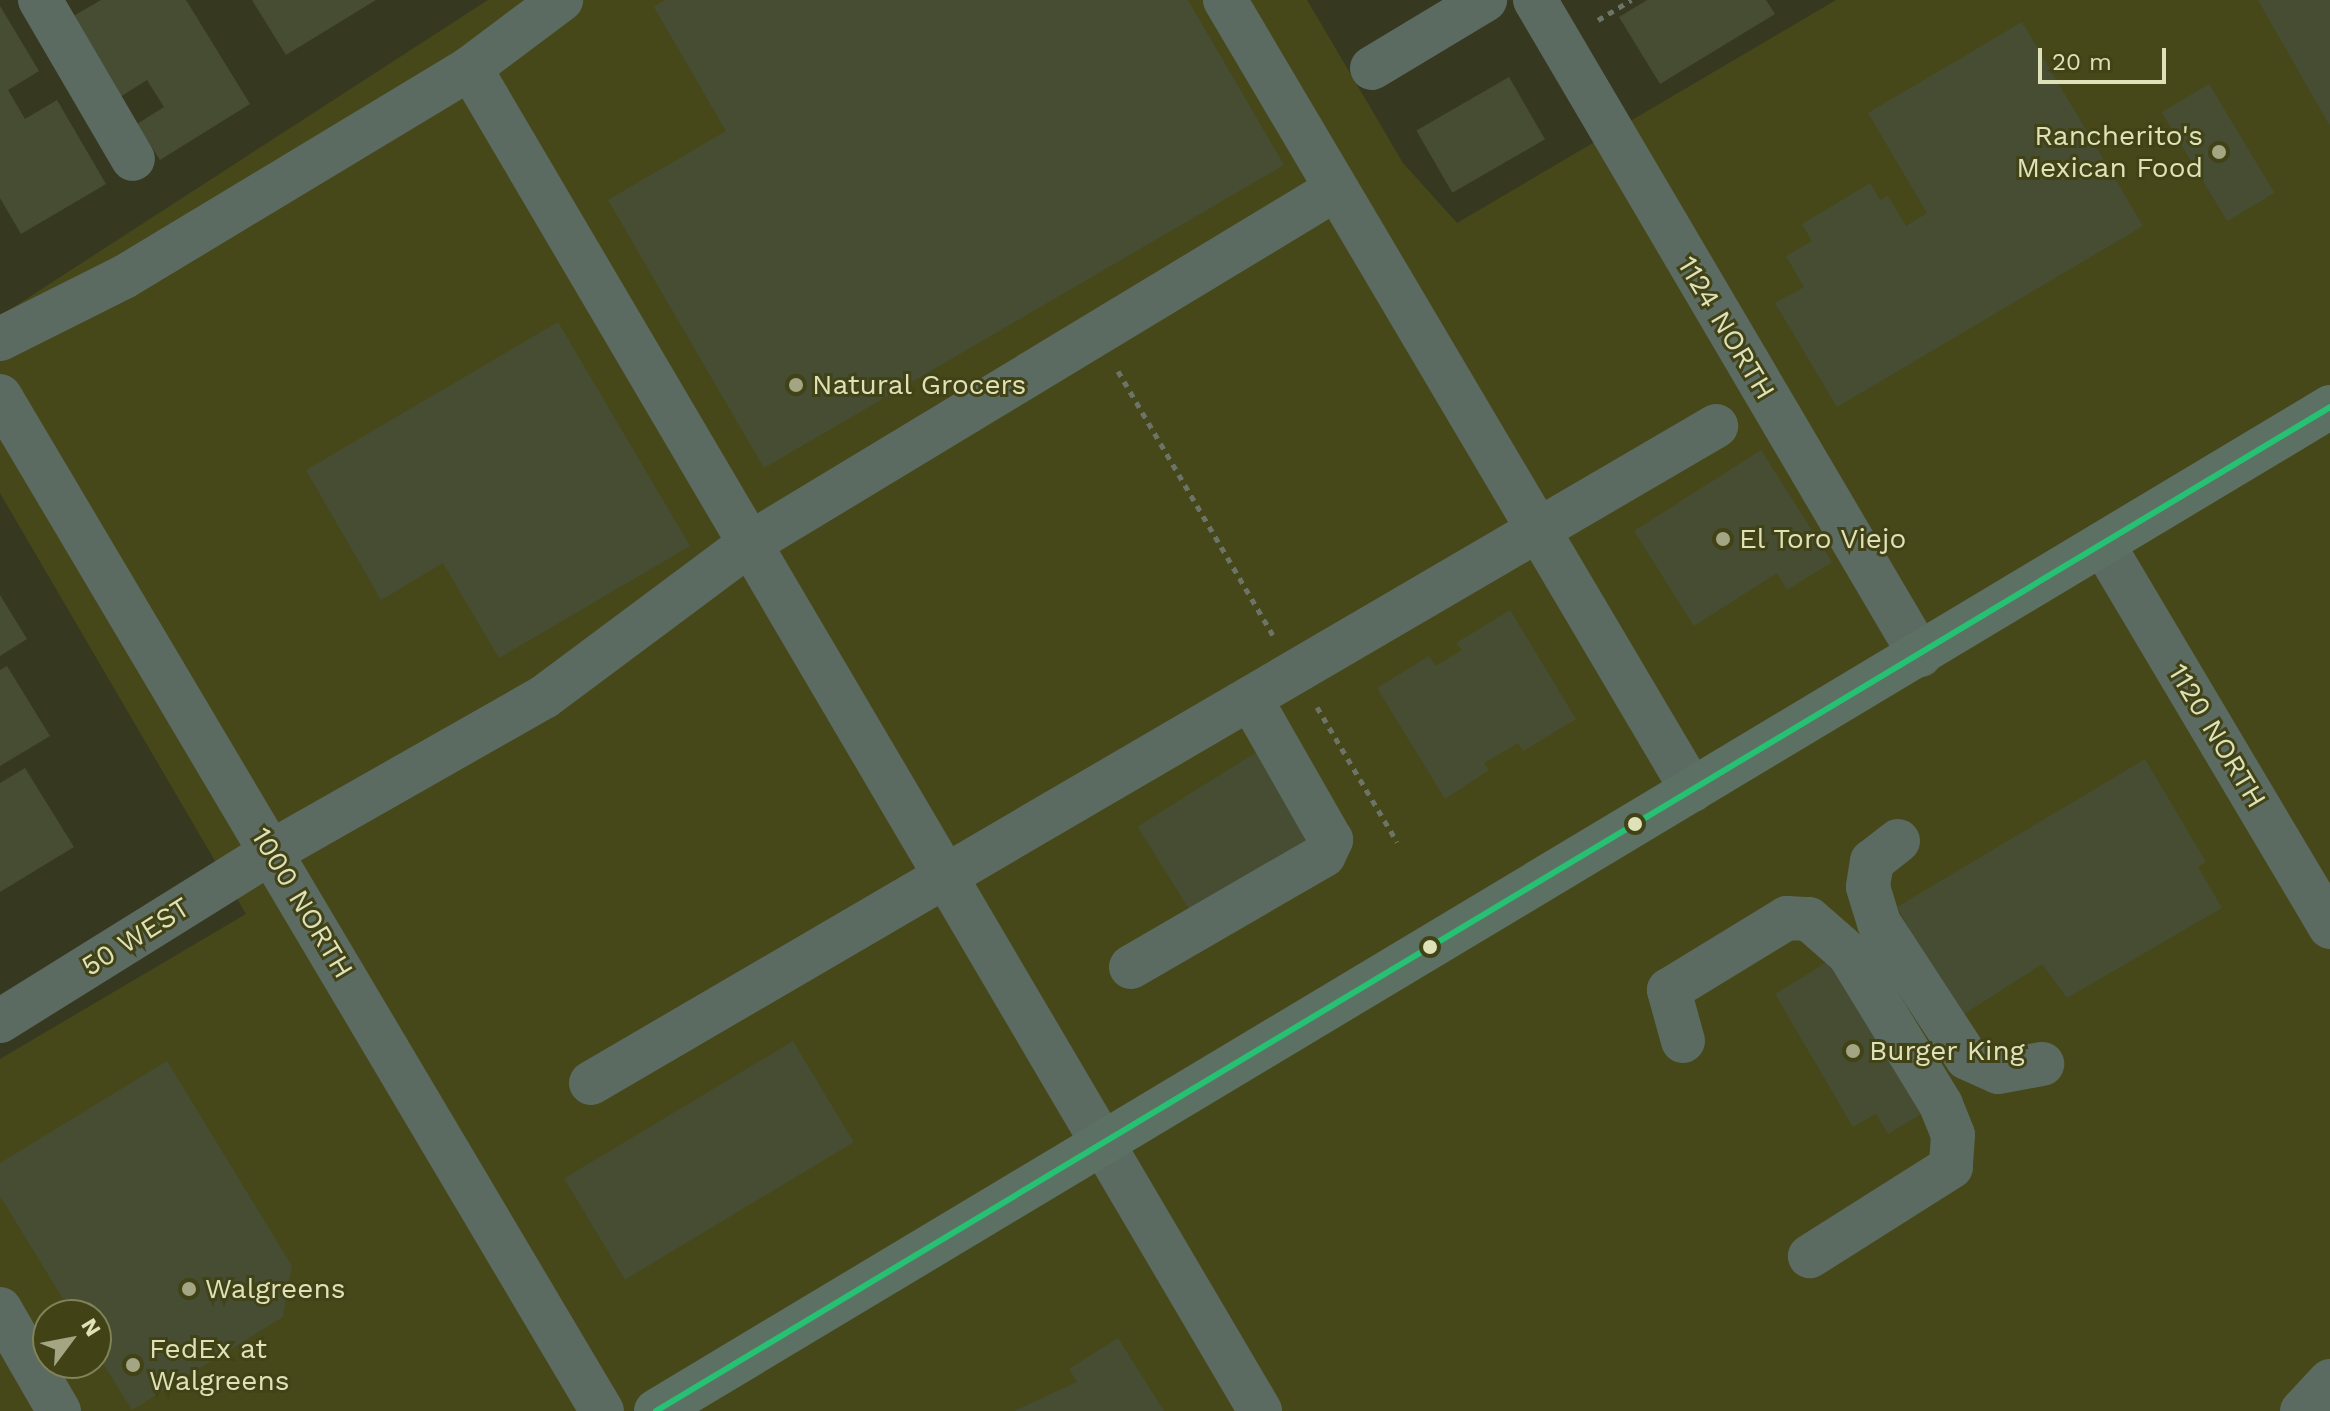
<!DOCTYPE html>
<html>
<head>
<meta charset="utf-8">
<style>
  body { margin:0 }
  #map { position:relative; width:2330px; height:1411px; overflow:hidden; background:#373820; font-family:"Work Sans",sans-serif }
  div>[style] { position:absolute }
  [style*='--x'] { left:calc(var(--x)*1px); top:calc(var(--y)*1px); width:calc(var(--w)*1px); rotate:calc(var(--a)*1deg) }
  .built>* { inset:0; background:#47481a }
  .building>* { inset:0; background:#464d32; transform-origin:0 0 }
  .path>* { height:5px; margin-top:-2.5px; transform-origin:0; background:repeating-linear-gradient(90deg,#6b7467 0 6px,transparent 0 12px) }
  .minor>* { height:44px; margin:-22px; padding:0 22px; transform-origin:22px; border-radius:22px; background:#5c6b61 }
  .major>* { height:44px; margin:-22px; padding:0 22px; transform-origin:22px; border-radius:22px; background:#5d7064 }
  .bus-1>* { height:6px; margin:-3px; padding:0 3px; transform-origin:3px; border-radius:3px; background:#26c172 }
  .dots>* { width:22px; height:22px; translate:-50% -50%; box-sizing:border-box; border:4px solid #414216; border-radius:50% }
  span { translate:-50% -50%; white-space:nowrap; text-align:center; line-height:1.15; -webkit-text-stroke:6px #414216; paint-order:stroke }
  .poi-label { font-size:28px; color:#dfe1b9 }
  .right { translate:-100% -50%; text-align:right }
  .left { translate:0 -50%; text-align:left }
  .street-label { font-size:28px; color:#dfe1b9 }
  .north { position:absolute; left:32px; top:1299px; width:80px; height:80px; box-sizing:border-box; background:#414216; border:2px solid #808257; border-radius:50%; rotate:58deg; font-size:22px; font-weight:700; line-height:32px; text-align:center; color:#dfe1b9 }
  .north::after { content:''; display:block; margin:auto; width:28px; height:36px; background:#a4a683; clip-path:polygon(50% 0,100% 100%,50% 72%,0 100%) }
  .scale { position:absolute; left:2038px; top:48px; width:128px; height:36px; box-sizing:border-box; border:4px solid #dfe1b9; border-top:0; padding-left:10px; font-size:24px; line-height:28px; white-space:nowrap; color:#dfe1b9; -webkit-text-stroke:6px #414216; paint-order:stroke }
</style>
</head>
<body>
<div id="map">
  <div class="built">
    <div style="clip-path:polygon(evenodd,488px 0,1307px 0,1403px 163px,1457px 223px,1836px 0,2330px 0,2330px 1411px,0 1411px,0 1059px,246px 914px,0 493px,0 316px,488px 0,48px 1315px,96px 1315px,96px 1363px,48px 1363px,48px 1315px)"></div>
  </div>
  <div class="building">
    <div style="clip-path:polygon(101px 0,186px 0,250px 104px,160px 160px,137px 124px,164px 107px,147px 80px,120px 97px,70px 18px)"></div>
    <div style="clip-path:polygon(252px 0,376px 0,286px 55px)"></div>
    <div style="clip-path:polygon(665px 0,1188px 0,1284px 165px,764px 468px,608px 200px,726px 131px,654px 7px)"></div>
    <div style="clip-path:polygon(1647px 0,1766px 0,1775px 14px,1660px 84px,1619px 17px)"></div>
    <div style="clip-path:polygon(2258px 0,2330px 0,2330px 126px)"></div>
    <div style="clip-path:polygon(0 6px,39px 71px,8px 90px,25px 119px,57px 100px,106px 184px,21px 234px,0 198px)"></div>
    <div style="clip-path:polygon(2022px 22px,2143px 226px,1837px 407px,1775px 303px,1804px 287px,1786px 256px,1812px 241px,1802px 224px,1870px 183px,1880px 200px,1888px 196px,1906px 226px,1927px 213px,1868px 113px)"></div>
    <div style="left:1509px;top:77px;width:72px;height:107px;rotate:60deg"></div>
    <div style="left:2209px;top:84px;width:127px;height:55px;rotate:59deg"></div>
    <div style="clip-path:polygon(558px 322px,690px 546px,499px 658px,443px 563px,381px 600px,306px 470px)"></div>
    <div style="clip-path:polygon(1761px 450px,1832px 562px,1787px 590px,1777px 573px,1694px 626px,1634px 531px)"></div>
    <div style="clip-path:polygon(0 595px,27px 639px,0 656px)"></div>
    <div style="clip-path:polygon(1510px 610px,1576px 719px,1523px 751px,1518px 743px,1484px 763px,1489px 770px,1445px 799px,1377px 688px,1429px 656px,1436px 666px,1462px 650px,1456px 643px)"></div>
    <div style="clip-path:polygon(7px 666px,50px 736px,0 766px,0 670px)"></div>
    <div style="left:1263px;top:748px;width:102px;height:148px;rotate:58deg"></div>
    <div style="clip-path:polygon(2145px 759px,2206px 862px,2198px 867px,2222px 908px,2067px 998px,2042px 964px,1958px 1018px,1897px 907px)"></div>
    <div style="clip-path:polygon(25px 768px,74px 847px,0 892px,0 783px)"></div>
    <div style="clip-path:polygon(1840px 954px,1931px 1108px,1888px 1134px,1876px 1114px,1853px 1127px,1775px 994px)"></div>
    <div style="left:793px;top:1041px;width:118px;height:267px;rotate:59deg"></div>
    <div style="clip-path:polygon(167px 1061px,292px 1266px,283px 1317px,132px 1410px,96px 1352px,96px 1315px,73px 1315px,0 1196px,0 1163px)"></div>
    <div style="clip-path:polygon(1118px 1338px,1164px 1411px,1014px 1411px,1077px 1382px,1069px 1369px)"></div>
  </div>
  <div class="path">
    <div style="--x:1598;--y:20;--w:39;--a:-31"></div>
    <div style="--x:1118;--y:371;--w:306;--a:59.6"></div>
    <div style="--x:1317;--y:707;--w:157;--a:59.3"></div>
  </div>
  <div class="minor">
    <div style="--x:40;--y:0;--w:184;--a:59.7"></div>
    <div style="--x:1225;--y:0;--w:918;--a:59.41"></div>
    <div style="--x:1535;--y:0;--w:760;--a:59.55"></div>
    <div style="--x:470;--y:68;--w:1558;--a:59.53"></div>
    <div style="--x:1372;--y:68;--w:132;--a:-31"></div>
    <div style="--x:0;--y:339;--w:139;--a:-26.6"></div>
    <div style="--x:124;--y:277;--w:404;--a:-31.1"></div>
    <div style="--x:470;--y:68;--w:114;--a:-36.8"></div>
    <div style="--x:0;--y:396;--w:1180;--a:59.33"></div>
    <div style="--x:2104;--y:546;--w:443;--a:59.3"></div>
    <div style="--x:1898;--y:841;--w:33;--a:142"></div>
    <div style="--x:1872;--y:861;--w:26;--a:99"></div>
    <div style="--x:1868;--y:887;--w:38;--a:73"></div>
    <div style="--x:1879;--y:923;--w:161;--a:56.9"></div>
    <div style="--x:1967;--y:1058;--w:34;--a:24"></div>
    <div style="--x:1998;--y:1072;--w:45;--a:-10.3"></div>
    <div style="--x:1131;--y:967;--w:223;--a:-30.1"></div>
    <div style="--x:1324;--y:855;--w:17;--a:-65"></div>
    <div style="--x:1331;--y:840;--w:163;--a:-119.7"></div>
    <div style="--x:0;--y:1021;--w:319;--a:-31.9"></div>
    <div style="--x:271;--y:852;--w:314;--a:-29.6"></div>
    <div style="--x:544;--y:697;--w:256;--a:-36.7"></div>
    <div style="--x:749;--y:544;--w:686;--a:-31.16"></div>
    <div style="--x:1683;--y:1041;--w:53;--a:-105.4"></div>
    <div style="--x:1669;--y:990;--w:138;--a:-31.4"></div>
    <div style="--x:1787;--y:918;--w:22;--a:3"></div>
    <div style="--x:1809;--y:919;--w:53;--a:41.2"></div>
    <div style="--x:1849;--y:954;--w:177;--a:58.6"></div>
    <div style="--x:1941;--y:1105;--w:32;--a:68"></div>
    <div style="--x:1953;--y:1135;--w:32;--a:94"></div>
    <div style="--x:1951;--y:1167;--w:167;--a:147.7"></div>
    <div style="--x:591;--y:1083;--w:1303;--a:-30.28"></div>
    <div style="--x:0;--y:1309;--w:118;--a:60"></div>
    <div style="--x:2302;--y:1411;--w:41;--a:-47"></div>
  </div>
  <div class="major">
    <div style="--x:656;--y:1411;--w:1952;--a:-30.95"></div>
  </div>
  <div class="bus-1">
    <div style="--x:656;--y:1411;--w:1952;--a:-30.95"></div>
  </div>
  <div class="dots">
    <div style="left:2219px;top:152px;background:#a4a683"></div>
    <div style="left:796px;top:385px;background:#a4a683"></div>
    <div style="left:1723px;top:539px;background:#a4a683"></div>
    <div style="left:1635px;top:824px;background:#dfe1b9"></div>
    <div style="left:1430px;top:947px;background:#dfe1b9"></div>
    <div style="left:1853px;top:1051px;background:#a4a683"></div>
    <div style="left:189px;top:1289px;background:#a4a683"></div>
    <div style="left:133px;top:1365px;background:#a4a683"></div>
  </div>
  <div class="poi-label">
    <span class="right" style="left:2203px;top:152px">Rancherito's<br>Mexican Food</span>
    <span class="left" style="left:812px;top:385px">Natural Grocers</span>
    <span class="left" style="left:1739px;top:539px">El Toro Viejo</span>
    <span class="left" style="left:1869px;top:1051px">Burger King</span>
    <span class="left" style="left:205px;top:1289px">Walgreens</span>
    <span class="left" style="left:149px;top:1365px">FedEx at<br>Walgreens</span>
  </div>
  <div class="street-label">
    <span style="left:1726px;top:328px;rotate:59deg">1124 NORTH</span>
    <span style="left:2217px;top:736px;rotate:59deg">1120 NORTH</span>
    <span style="left:302px;top:903px;rotate:59deg">1000 NORTH</span>
    <span style="left:136px;top:937px;rotate:-32deg">50 WEST</span>
  </div>
  <div class="north">N</div>
  <div class="scale">20 m</div>
</div>
</body>
</html>
